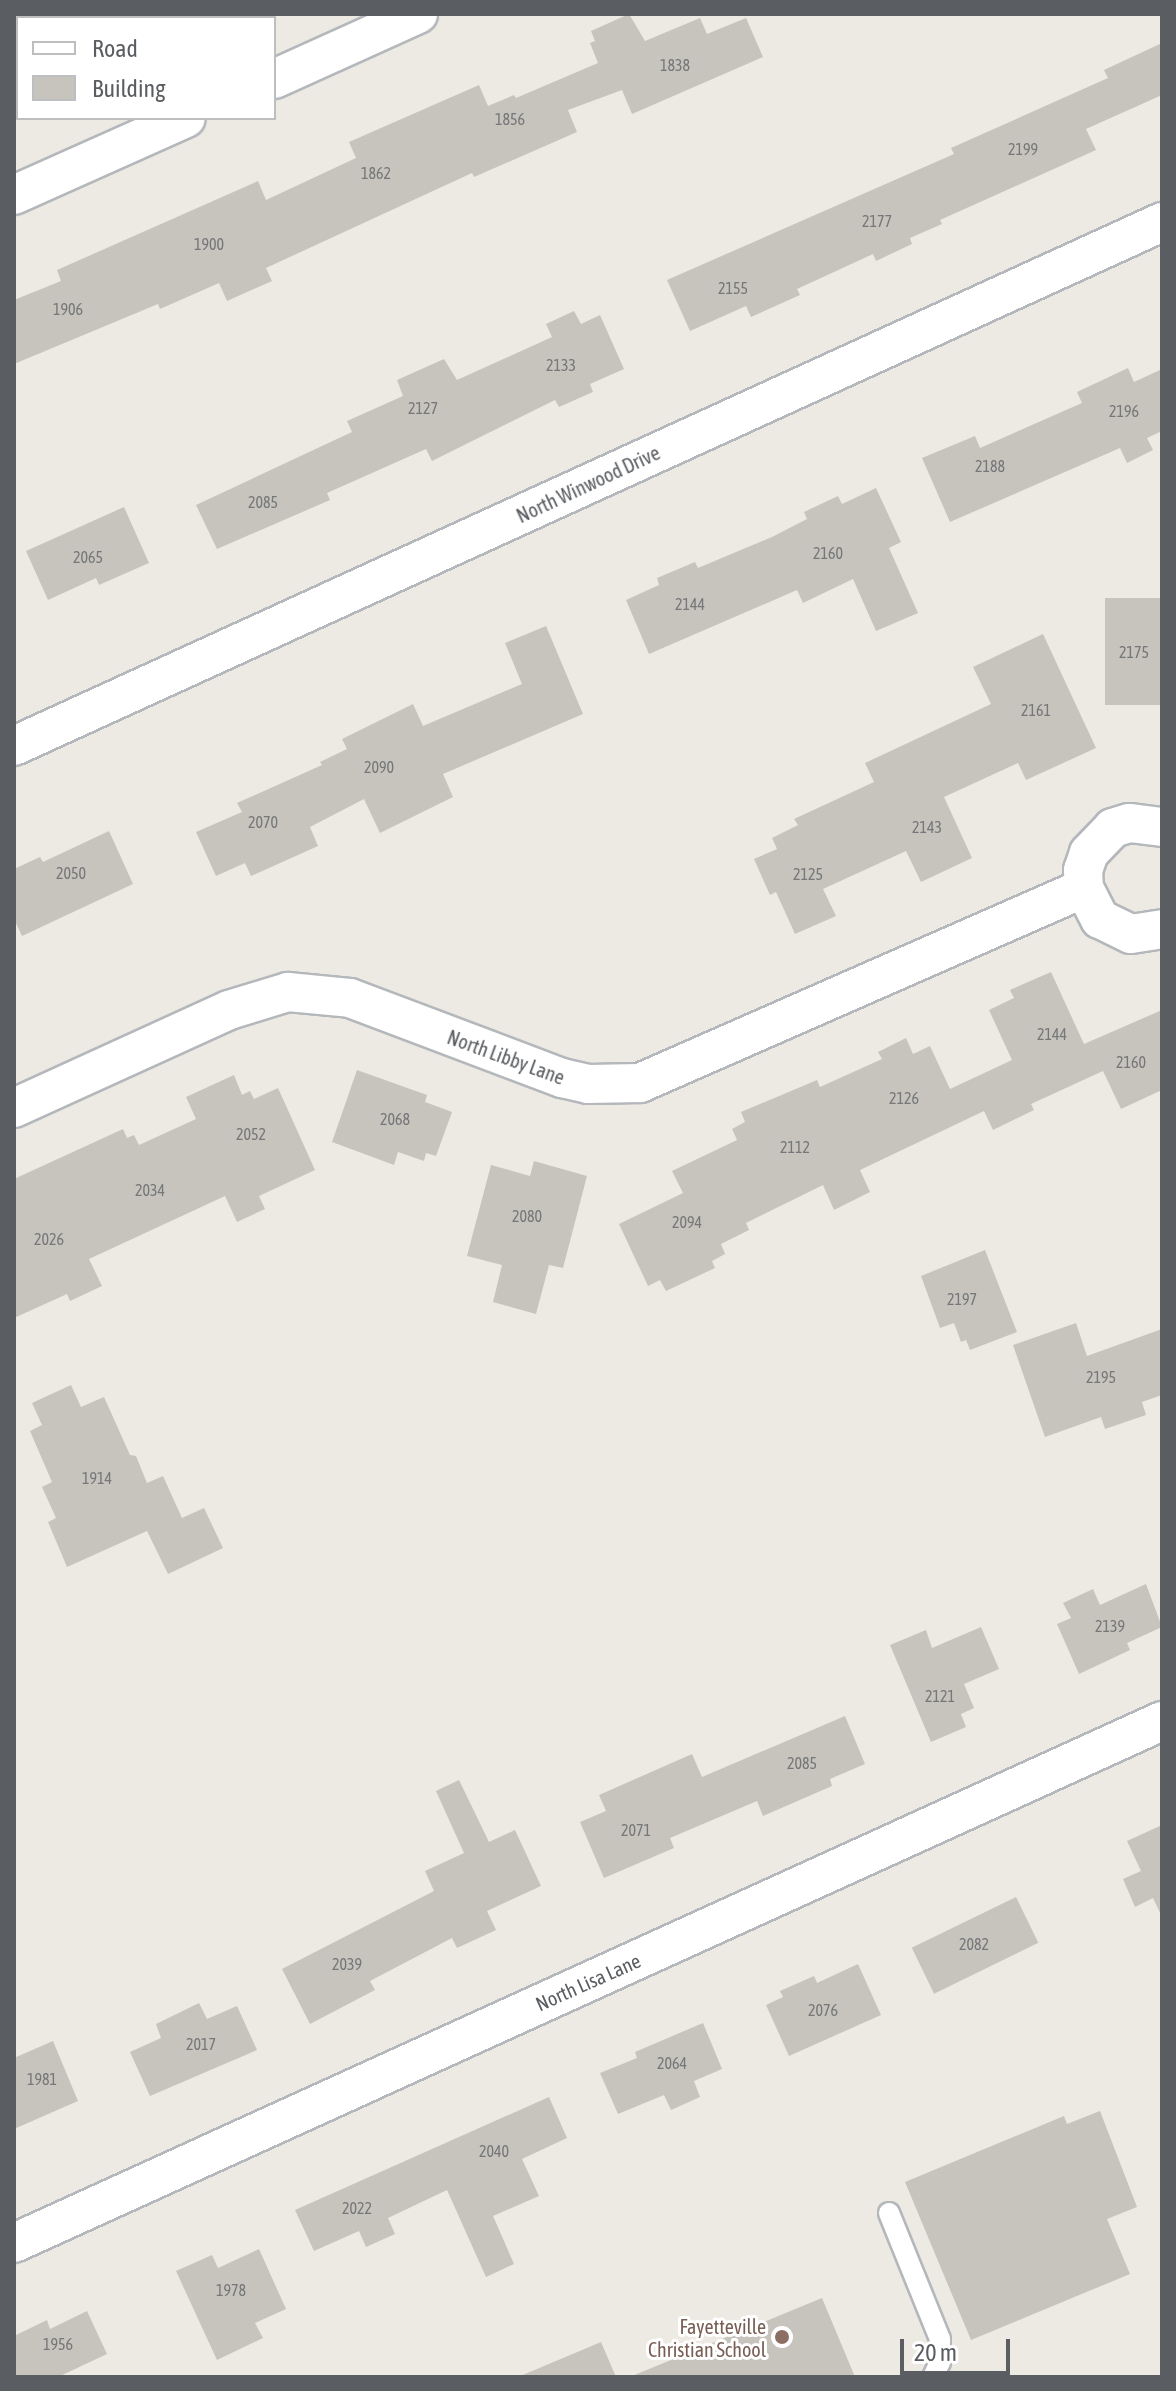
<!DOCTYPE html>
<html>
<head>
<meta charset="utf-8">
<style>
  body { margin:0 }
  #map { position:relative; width:1176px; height:2391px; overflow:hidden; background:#eceae2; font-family:"Asap Condensed",sans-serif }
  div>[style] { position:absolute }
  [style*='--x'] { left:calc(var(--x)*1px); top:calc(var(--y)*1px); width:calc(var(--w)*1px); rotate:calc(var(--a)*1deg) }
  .building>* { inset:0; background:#c7c4be; transform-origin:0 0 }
  .roads { filter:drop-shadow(2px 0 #b4b7bb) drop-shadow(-2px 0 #b4b7bb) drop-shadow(0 2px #b4b7bb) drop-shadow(0 -2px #b4b7bb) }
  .service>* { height:20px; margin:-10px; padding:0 10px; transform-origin:10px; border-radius:10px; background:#fff }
  .minor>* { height:38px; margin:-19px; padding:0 19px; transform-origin:19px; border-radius:19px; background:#fff }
  .dots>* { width:22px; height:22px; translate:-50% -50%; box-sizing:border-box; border:4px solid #fff; border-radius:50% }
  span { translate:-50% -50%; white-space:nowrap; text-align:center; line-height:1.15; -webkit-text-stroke:6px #fff; paint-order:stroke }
  .number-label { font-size:16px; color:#757778 }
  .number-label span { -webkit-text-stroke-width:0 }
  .street-label { font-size:20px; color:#5a5d61 }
  .education-label { font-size:20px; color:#785e54 }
  .right { translate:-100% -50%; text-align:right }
  .frame { position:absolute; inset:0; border:16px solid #5a5d61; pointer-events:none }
  .legend { position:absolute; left:16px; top:16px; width:260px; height:104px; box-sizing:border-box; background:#fff; border:2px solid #bdbec0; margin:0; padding:10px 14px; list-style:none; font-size:24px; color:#5a5d61 }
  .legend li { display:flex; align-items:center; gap:16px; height:40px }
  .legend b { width:40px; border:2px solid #bdbec0 }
  .scale { position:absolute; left:900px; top:2339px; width:110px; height:36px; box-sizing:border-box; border:4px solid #5a5d61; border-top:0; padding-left:10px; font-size:24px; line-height:28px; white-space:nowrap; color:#5a5d61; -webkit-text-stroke:6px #fff; paint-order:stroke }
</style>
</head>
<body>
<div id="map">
  <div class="building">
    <div style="clip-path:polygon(629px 14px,645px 41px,700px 18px,707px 34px,746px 18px,763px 57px,632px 114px,622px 90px,568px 110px,577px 132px,474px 177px,472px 173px,266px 268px,272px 281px,227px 301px,219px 283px,160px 309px,158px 304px,14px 364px,14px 300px,61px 281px,57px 270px,258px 181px,266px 200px,356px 158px,349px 142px,479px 85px,488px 106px,514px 95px,516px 98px,598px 63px,590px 43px,595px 41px,591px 31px)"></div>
    <div style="clip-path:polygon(1162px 43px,1162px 95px,1086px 129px,1096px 150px,940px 220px,942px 224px,910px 238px,912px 244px,876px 261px,873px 254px,797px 289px,800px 295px,751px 317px,746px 306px,690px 331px,667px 280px,954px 154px,951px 148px,1108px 78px,1104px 70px)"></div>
    <div style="clip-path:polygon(574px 311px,581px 324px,600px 315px,624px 369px,590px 384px,593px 392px,559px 407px,555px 400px,432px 461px,426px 449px,327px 493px,330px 500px,217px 549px,196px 505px,352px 432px,347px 421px,403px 396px,397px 380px,444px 359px,457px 380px,552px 337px,546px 324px)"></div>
    <div style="clip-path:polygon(1128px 368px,1134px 382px,1162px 369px,1162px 431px,1147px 438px,1153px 450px,1127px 463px,1120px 448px,950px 522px,922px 458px,975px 436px,980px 448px,1082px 403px,1077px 392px)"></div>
    <div style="clip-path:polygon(876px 488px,901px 542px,889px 548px,918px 613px,876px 631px,853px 579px,803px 603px,797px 590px,649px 654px,626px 600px,659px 585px,657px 578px,695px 562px,698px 568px,772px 537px,807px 519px,804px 512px,838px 496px,842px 504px)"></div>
    <div style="clip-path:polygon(124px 507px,149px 563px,99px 585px,96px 578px,48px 600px,26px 551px)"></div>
    <div style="left:1162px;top:598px;width:107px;height:57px;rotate:90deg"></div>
    <div style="clip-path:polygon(546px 626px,583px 714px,443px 774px,453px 797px,380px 833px,364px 799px,310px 827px,318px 846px,251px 876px,245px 863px,216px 876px,196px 832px,242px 812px,237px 803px,322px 765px,320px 762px,347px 749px,342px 739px,413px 704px,423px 726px,522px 684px,505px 643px)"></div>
    <div style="clip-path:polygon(1043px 634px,1096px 748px,1026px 780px,1018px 763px,944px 797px,972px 858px,921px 882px,906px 851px,823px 889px,836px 916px,795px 934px,776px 892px,770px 895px,754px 859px,777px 849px,772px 838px,798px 825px,794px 819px,874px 782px,865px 763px,991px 704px,973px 667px)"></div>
    <div style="clip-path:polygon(109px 831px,133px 884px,22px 936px,14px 919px,14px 869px,40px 857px,43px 862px)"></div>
    <div style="clip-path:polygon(1051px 972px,1084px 1044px,1162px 1010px,1162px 1090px,1121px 1109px,1103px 1071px,1031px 1104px,1034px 1110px,993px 1130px,984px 1111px,860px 1170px,870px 1192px,834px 1210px,823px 1185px,746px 1223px,749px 1230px,721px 1244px,725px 1254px,712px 1261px,715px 1268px,666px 1291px,660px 1280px,648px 1286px,619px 1224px,683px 1193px,672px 1171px,737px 1140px,732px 1129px,745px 1122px,741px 1112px,817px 1080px,820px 1087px,882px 1059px,878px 1052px,906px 1038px,913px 1054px,930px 1046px,950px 1089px,1012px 1060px,989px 1010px,1014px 998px,1010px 990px)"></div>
    <div style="clip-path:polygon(357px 1070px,427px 1095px,425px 1102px,452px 1112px,436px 1156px,426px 1153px,424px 1161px,398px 1152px,394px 1165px,332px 1142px)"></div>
    <div style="clip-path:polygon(234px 1075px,242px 1095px,250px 1091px,254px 1099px,278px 1088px,315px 1170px,259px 1196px,265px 1209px,237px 1222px,225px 1196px,89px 1259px,102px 1286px,70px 1301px,67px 1294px,14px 1318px,14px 1179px,123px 1129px,127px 1138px,134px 1135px,139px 1145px,196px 1119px,186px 1097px)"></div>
    <div style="clip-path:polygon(534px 1161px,587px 1176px,563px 1268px,549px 1265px,536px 1314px,493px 1302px,502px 1265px,467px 1256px,491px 1165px,530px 1176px)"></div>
    <div style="clip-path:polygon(985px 1250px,1017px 1332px,970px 1350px,966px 1340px,961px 1342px,954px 1323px,940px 1328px,921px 1276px)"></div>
    <div style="clip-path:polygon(1076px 1323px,1087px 1356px,1162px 1329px,1162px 1395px,1142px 1402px,1146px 1415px,1105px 1429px,1101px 1417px,1045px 1437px,1013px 1345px)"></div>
    <div style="clip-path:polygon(71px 1385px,81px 1407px,104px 1397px,130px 1455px,136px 1456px,147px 1483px,163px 1476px,182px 1518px,204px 1508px,223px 1548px,168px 1574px,147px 1531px,67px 1567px,48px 1522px,56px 1518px,42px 1487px,52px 1482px,30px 1431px,42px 1425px,32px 1403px)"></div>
    <div style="clip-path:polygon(1146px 1584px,1162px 1627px,1127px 1643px,1130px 1650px,1079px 1674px,1057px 1624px,1071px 1618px,1063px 1603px,1093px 1589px,1100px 1605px)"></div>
    <div style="clip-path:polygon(981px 1627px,999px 1669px,964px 1684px,974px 1708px,961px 1714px,966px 1727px,931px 1742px,890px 1645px,926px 1630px,932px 1648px)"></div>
    <div style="clip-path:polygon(845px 1716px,865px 1764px,830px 1779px,832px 1786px,763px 1816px,757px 1801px,670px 1838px,674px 1848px,604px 1878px,580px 1822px,606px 1811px,599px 1795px,692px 1754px,702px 1777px)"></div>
    <div style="clip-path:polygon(459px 1780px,489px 1842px,515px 1830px,541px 1886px,487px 1911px,496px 1930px,457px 1948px,452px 1938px,370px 1981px,375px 1990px,310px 2024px,282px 1969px,434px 1891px,425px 1871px,464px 1853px,436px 1791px)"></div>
    <div style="clip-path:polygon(1162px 1825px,1162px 1917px,1153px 1898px,1135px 1907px,1123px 1879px,1141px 1871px,1127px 1841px)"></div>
    <div style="left:1016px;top:1897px;width:51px;height:116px;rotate:64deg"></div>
    <div style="clip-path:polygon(858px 1964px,881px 2015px,789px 2056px,766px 2005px,783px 1997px,780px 1991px,814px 1976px,817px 1983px)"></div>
    <div style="clip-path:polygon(199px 2003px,207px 2019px,237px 2006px,257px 2050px,150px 2096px,130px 2052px,161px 2038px,156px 2024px)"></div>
    <div style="clip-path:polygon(703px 2023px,722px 2069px,694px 2081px,700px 2097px,671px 2110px,664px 2095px,618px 2114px,600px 2073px,637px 2058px,635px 2052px)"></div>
    <div style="clip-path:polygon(53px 2041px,78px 2101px,14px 2129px,14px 2058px)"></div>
    <div style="clip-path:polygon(549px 2097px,567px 2138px,522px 2159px,539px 2196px,493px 2216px,514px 2264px,486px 2277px,447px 2190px,388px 2218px,395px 2234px,366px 2247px,359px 2231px,314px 2251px,295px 2210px)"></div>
    <div style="clip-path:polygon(1100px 2111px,1137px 2207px,1107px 2219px,1130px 2274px,971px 2340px,905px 2182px,1064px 2116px,1067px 2124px)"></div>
    <div style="clip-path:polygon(259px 2249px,286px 2309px,255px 2323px,263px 2338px,217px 2360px,176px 2271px,212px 2255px,218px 2268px)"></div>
    <div style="clip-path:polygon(822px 2298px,855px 2377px,633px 2377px,632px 2376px)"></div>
    <div style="clip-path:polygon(87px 2311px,107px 2354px,58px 2377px,14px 2377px,14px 2336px,47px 2320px,50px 2329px)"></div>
    <div style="clip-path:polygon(601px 2342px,616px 2377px,518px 2377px)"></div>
  </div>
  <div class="roads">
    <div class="service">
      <div style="--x:889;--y:2213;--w:136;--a:68"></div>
      <div style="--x:940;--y:2339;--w:23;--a:90"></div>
      <div style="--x:940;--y:2362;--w:17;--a:115"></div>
    </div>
    <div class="minor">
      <div style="--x:274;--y:79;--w:158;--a:-24.3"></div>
      <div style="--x:14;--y:195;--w:188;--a:-24.1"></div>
      <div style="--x:14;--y:746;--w:1262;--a:-24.53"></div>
      <div style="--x:1162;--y:827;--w:33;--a:-173"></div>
      <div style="--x:1129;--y:823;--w:17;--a:163"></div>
      <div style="--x:1113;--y:828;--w:35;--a:134"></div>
      <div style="--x:1089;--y:853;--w:18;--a:109"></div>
      <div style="--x:1083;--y:870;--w:18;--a:87"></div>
      <div style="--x:1084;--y:888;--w:35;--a:63"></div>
      <div style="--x:1100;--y:919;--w:34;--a:26"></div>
      <div style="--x:1131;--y:934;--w:31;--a:-9"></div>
      <div style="--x:14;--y:1108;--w:236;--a:-24.5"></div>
      <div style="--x:229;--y:1010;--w:62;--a:-17"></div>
      <div style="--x:288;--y:992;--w:62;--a:5.5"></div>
      <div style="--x:350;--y:998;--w:227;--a:20.7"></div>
      <div style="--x:562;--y:1078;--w:27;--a:13"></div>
      <div style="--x:588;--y:1084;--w:52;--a:-1.1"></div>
      <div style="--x:640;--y:1083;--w:485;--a:-23.7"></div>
      <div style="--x:14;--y:2243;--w:1261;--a:-24.45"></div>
    </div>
  </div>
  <div class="dots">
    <div style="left:782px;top:2337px;background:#8d6e63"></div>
  </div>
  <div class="number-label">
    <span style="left:675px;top:65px">1838</span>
    <span style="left:510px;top:119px">1856</span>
    <span style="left:1023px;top:149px">2199</span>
    <span style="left:376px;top:173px">1862</span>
    <span style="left:877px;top:221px">2177</span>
    <span style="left:209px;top:244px">1900</span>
    <span style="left:733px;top:288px">2155</span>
    <span style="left:68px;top:309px">1906</span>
    <span style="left:561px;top:365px">2133</span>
    <span style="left:423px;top:408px">2127</span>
    <span style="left:1124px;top:411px">2196</span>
    <span style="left:990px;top:466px">2188</span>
    <span style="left:263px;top:502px">2085</span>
    <span style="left:828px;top:553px">2160</span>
    <span style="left:88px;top:557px">2065</span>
    <span style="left:690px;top:604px">2144</span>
    <span style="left:1134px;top:652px">2175</span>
    <span style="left:1036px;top:710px">2161</span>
    <span style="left:379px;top:767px">2090</span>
    <span style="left:263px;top:822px">2070</span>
    <span style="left:927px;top:827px">2143</span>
    <span style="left:71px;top:873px">2050</span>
    <span style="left:808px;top:874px">2125</span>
    <span style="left:1052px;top:1034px">2144</span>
    <span style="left:1131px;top:1062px">2160</span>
    <span style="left:904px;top:1098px">2126</span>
    <span style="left:395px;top:1119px">2068</span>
    <span style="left:251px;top:1134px">2052</span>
    <span style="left:795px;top:1147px">2112</span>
    <span style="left:150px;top:1190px">2034</span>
    <span style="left:527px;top:1216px">2080</span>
    <span style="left:687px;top:1222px">2094</span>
    <span style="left:49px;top:1239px">2026</span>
    <span style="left:962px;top:1299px">2197</span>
    <span style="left:1101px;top:1377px">2195</span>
    <span style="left:97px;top:1478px">1914</span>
    <span style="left:1110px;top:1626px">2139</span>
    <span style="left:940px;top:1696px">2121</span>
    <span style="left:802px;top:1763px">2085</span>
    <span style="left:636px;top:1830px">2071</span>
    <span style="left:974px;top:1944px">2082</span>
    <span style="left:347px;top:1964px">2039</span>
    <span style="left:823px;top:2010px">2076</span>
    <span style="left:201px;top:2044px">2017</span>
    <span style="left:672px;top:2063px">2064</span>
    <span style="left:42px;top:2079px">1981</span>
    <span style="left:494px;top:2151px">2040</span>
    <span style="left:357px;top:2208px">2022</span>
    <span style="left:231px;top:2290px">1978</span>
    <span style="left:58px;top:2344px">1956</span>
  </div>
  <div class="street-label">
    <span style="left:588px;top:484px;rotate:-25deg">North Winwood Drive</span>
    <span style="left:506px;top:1057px;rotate:20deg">North Libby Lane</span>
    <span style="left:588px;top:1982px;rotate:-24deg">North Lisa Lane</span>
  </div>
  <div class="education-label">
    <span class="right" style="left:766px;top:2338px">Fayetteville<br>Christian School</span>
  </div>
  <div class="frame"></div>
  <ul class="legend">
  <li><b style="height:10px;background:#fff"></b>Road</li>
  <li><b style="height:22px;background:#c7c4be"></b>Building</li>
  </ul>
  <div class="scale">20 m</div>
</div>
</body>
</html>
